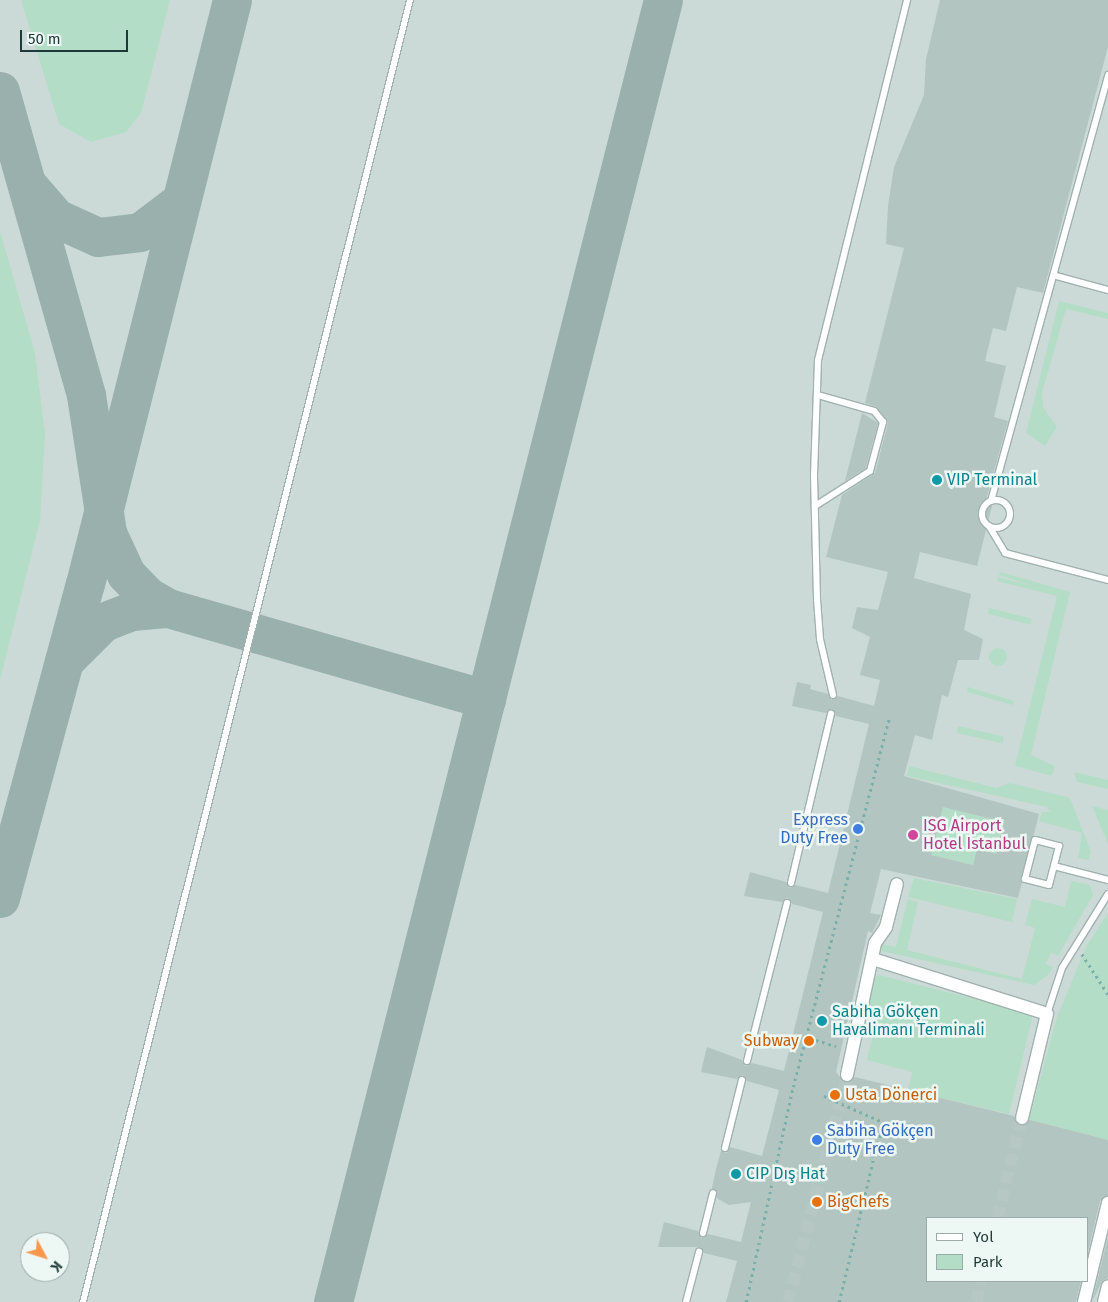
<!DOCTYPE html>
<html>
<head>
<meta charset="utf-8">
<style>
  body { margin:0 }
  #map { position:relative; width:1108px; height:1302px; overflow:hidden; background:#ddeae6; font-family:"Fira Sans",sans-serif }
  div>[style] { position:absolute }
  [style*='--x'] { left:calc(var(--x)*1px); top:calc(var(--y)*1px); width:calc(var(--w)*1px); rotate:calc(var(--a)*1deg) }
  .built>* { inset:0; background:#cbdad6 }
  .green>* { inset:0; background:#b4ddc7; transform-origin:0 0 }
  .round { border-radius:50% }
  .taxiway>* { height:39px; margin:-19.5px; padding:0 19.5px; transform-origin:19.5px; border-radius:19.5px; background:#9ab0ad }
  .building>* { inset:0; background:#b2c5c0 }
  .street-tunnel>* { height:12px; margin-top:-6px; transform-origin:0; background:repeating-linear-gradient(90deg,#b7c7c3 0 12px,transparent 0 18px) }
  .path>* { height:2.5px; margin-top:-1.25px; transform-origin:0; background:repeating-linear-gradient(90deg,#7bafa9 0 2.5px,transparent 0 6.5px) }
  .roads { filter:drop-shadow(1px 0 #a0b2ae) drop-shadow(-1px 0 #a0b2ae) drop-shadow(0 1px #a0b2ae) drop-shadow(0 -1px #a0b2ae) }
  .lane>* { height:6px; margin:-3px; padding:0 3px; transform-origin:3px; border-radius:3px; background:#fff }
  .lane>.ring { margin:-3px; padding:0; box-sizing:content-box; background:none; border:6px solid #fff; border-radius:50% }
  .street>* { height:12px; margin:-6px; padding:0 6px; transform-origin:6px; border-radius:6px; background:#fff }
  .dots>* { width:14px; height:14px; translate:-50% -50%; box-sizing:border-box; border:2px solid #edf7f4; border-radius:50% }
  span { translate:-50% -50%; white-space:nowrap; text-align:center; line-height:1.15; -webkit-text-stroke:5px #edf7f4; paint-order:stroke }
  .culture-label { font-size:16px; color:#0d838f }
  .left { translate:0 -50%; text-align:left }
  .shop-label { font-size:16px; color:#366cbe }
  .right { translate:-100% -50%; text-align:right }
  .hotel-label { font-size:16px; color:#b23c85 }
  .food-label { font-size:16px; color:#c56008 }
  .legend { position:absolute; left:926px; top:1217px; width:162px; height:65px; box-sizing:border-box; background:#edf7f4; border:1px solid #9aaba9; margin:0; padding:6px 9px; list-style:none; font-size:15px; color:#1e3a38 }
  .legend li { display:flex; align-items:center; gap:10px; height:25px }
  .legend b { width:25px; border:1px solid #9aaba9 }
  .north { position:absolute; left:20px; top:1232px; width:50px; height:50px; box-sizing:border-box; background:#edf7f4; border:1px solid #9aaba9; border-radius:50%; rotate:130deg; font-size:14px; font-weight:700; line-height:20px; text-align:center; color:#1e3a38 }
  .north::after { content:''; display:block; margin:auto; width:18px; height:22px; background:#fa974b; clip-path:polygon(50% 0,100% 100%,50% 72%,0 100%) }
  .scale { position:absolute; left:20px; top:30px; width:108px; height:22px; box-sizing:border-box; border:2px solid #1e3a38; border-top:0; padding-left:6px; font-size:15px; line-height:18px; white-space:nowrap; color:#1e3a38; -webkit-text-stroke:4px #edf7f4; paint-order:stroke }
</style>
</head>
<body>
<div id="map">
  <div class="built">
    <div style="clip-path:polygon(evenodd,0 0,1108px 0,1108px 1302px,0 1302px,0 0,927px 1218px,1087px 1218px,1087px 1281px,927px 1281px,927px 1218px,0 0,30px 1242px,60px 1242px,60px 1272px,30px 1272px,30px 1242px)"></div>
  </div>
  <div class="green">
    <div style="clip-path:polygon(21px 0,170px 0,141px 113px,126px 132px,91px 142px,59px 124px)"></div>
    <div style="clip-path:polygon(0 231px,35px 353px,45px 434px,40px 520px,0 680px)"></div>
    <div style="clip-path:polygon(1059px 301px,1108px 313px,1108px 319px,1066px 309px,1042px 393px,1043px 407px,1057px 427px,1045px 446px,1026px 433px)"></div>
    <div style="clip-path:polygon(1000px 572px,1070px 592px,1031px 755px,1055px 766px,1052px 776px,1015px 766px,1057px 596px,997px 581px,998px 577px,1033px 586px,999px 575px)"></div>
    <div style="left:989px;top:608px;width:44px;height:6px;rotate:14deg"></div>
    <div class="round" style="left:989px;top:648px;width:18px;height:18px"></div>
    <div style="clip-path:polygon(968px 687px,1014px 701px,1013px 705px,967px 692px)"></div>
    <div style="left:958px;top:726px;width:47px;height:7px;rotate:13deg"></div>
    <div style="clip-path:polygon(909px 766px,996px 788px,1010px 783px,1070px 798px,1091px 852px,1089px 860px,1078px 858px,1082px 833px,1039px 821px,1042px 812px,1050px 812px,1047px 807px,907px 776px)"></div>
    <div style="clip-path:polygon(1074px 772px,1108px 780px,1108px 789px,1077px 782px)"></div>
    <div style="clip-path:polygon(1092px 806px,1108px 810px,1108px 844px)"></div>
    <div style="clip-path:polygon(943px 807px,1004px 822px,996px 854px,977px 849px,973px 865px,931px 855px)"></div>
    <div style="clip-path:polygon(914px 878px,1017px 899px,1012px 922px,908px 897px)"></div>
    <div style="clip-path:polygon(1071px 881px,1090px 885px,1093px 895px,1058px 956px,1051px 953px,1046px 964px,1053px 967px,1048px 975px,1034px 985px,881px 951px,882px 944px,896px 947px,908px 899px,918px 902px,907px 950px,1022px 979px,1035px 928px,1025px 925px,1032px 899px,1065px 907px)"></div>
    <div style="clip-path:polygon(1108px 913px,1108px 1140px,1029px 1120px,1057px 1017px,1086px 947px)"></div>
    <div style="clip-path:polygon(879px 975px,1030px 1013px,1032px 1019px,1009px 1114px,908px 1090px,912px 1072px,867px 1060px,878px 1014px,867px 1010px,873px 978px)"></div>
  </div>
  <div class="taxiway">
    <div style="--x:0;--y:91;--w:316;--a:74.2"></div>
    <div style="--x:86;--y:395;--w:140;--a:81.3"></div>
    <div style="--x:107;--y:533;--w:45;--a:65.1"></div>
    <div style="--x:126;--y:574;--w:30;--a:46"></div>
    <div style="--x:147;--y:596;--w:24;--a:30"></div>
    <div style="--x:168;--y:608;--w:331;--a:16"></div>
    <div style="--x:31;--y:189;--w:38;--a:49"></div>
    <div style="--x:56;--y:218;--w:46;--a:24.3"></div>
    <div style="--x:98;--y:237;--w:42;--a:-6.8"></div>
    <div style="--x:140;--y:232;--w:51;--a:-37.1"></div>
    <div style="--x:64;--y:661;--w:55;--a:-45"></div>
    <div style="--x:103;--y:622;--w:31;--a:-21"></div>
    <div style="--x:132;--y:611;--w:36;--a:-5"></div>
    <div style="--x:0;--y:898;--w:325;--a:-74.9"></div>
    <div style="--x:85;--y:584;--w:602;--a:-75.87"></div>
    <div style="--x:333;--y:1302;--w:1343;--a:-75.78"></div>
  </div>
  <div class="building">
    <div style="clip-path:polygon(evenodd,940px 0,1108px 0,1108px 47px,1043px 293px,1017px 287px,1006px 331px,993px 328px,985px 361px,1006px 366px,994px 417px,1008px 421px,986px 500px,992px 506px,977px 566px,920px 552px,914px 578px,971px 594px,964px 630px,983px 639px,979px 660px,958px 660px,948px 697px,942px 695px,932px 740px,915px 735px,904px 776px,1039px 814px,1018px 898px,881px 869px,870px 913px,881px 915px,872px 933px,868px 931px,836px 1072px,845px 1083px,855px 1077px,1014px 1116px,1020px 1126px,1030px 1120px,1108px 1140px,1108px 1195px,1100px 1201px,1087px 1256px,1087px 1218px,927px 1218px,927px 1281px,1081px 1281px,1076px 1302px,726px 1302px,737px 1261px,704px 1253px,700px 1247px,658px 1247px,664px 1222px,698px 1231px,701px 1238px,708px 1234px,741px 1242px,751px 1202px,729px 1205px,718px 1199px,712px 1188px,716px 1169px,721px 1151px,727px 1153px,730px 1147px,762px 1156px,779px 1090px,747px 1081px,743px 1075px,737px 1079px,701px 1072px,703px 1063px,707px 1047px,742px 1060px,745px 1066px,752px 1063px,784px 1071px,823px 912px,792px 904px,788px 898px,782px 902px,744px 896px,750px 872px,786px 882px,789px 888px,796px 885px,828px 893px,869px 724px,836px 716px,832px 709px,826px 713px,792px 706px,797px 682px,811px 685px,810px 689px,828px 694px,831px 700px,838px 696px,874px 706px,880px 680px,860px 675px,870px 637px,852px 628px,857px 607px,878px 610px,888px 572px,826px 557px,842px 495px,875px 473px,888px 423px,877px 407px,865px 403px,904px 248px,886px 244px,888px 206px,894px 167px,924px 95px,926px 59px,940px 0,943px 807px,1004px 822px,996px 854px,977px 849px,973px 865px,931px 855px,943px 807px)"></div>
    <div style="clip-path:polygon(862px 413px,878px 423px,866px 468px,845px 481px)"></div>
    <div style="clip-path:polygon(1108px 1237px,1108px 1278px,1102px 1281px,1092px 1302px)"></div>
  </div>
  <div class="street-tunnel">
    <div style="--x:997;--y:1218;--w:103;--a:-76"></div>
    <div style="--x:788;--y:1302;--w:235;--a:-75.4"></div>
    <div style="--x:976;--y:1302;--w:22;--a:-77"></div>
  </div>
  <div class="path">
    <div style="--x:1082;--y:954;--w:48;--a:57"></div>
    <div style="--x:816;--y:1040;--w:21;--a:17"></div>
    <div style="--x:824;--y:1096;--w:67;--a:23.9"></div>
    <div style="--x:885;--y:1123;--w:35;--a:108"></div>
    <div style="--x:746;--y:1302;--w:220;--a:-77.7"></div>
    <div style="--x:793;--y:1087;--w:381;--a:-75.4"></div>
    <div style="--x:839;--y:1302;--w:150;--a:-76.5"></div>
    <div style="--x:874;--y:1156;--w:5;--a:-169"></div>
  </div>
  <div class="roads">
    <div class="lane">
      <div style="--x:1056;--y:276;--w:54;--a:15.1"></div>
      <div class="ring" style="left:982px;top:500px;width:22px;height:22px"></div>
      <div style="--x:991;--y:501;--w:442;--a:-74.6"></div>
      <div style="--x:815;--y:506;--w:65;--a:-32.5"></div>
      <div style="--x:870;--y:471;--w:51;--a:-75.1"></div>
      <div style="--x:883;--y:422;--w:14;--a:-129"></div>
      <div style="--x:874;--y:411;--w:58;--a:-164.1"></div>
      <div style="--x:989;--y:526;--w:31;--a:59"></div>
      <div style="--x:1005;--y:553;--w:106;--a:14.7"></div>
      <div style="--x:833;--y:695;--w:57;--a:-103.1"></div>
      <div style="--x:820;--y:639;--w:40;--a:-94.3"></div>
      <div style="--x:817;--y:599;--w:124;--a:-91.4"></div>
      <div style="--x:814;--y:475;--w:115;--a:-88"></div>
      <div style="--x:818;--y:360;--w:371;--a:-76.1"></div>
      <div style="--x:1035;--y:840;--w:25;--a:14"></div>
      <div style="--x:1059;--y:846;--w:40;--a:104.4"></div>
      <div style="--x:1049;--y:885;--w:25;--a:-166"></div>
      <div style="--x:1025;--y:879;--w:40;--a:-75.6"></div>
      <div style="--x:1054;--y:866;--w:56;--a:14.5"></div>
      <div style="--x:791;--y:883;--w:174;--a:-76.7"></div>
      <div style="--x:1047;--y:1014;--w:48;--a:-71.9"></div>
      <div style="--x:1062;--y:968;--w:87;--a:-58.1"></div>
      <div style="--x:747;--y:1061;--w:163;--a:-75.8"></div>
      <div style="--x:725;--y:1148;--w:70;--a:-76"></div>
      <div style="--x:703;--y:1233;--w:41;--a:-76"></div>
      <div style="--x:83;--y:1302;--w:1342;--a:-75.9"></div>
      <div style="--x:686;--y:1302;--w:52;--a:-75.4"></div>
    </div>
    <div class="street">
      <div style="--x:873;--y:959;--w:182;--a:17.5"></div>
      <div style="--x:1047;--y:1014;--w:107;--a:103.5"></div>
      <div style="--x:847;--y:1075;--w:135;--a:-78"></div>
      <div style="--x:875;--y:943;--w:19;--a:-55"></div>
      <div style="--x:886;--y:927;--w:44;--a:-75.7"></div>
      <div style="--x:1084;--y:1302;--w:102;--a:-76.4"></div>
      <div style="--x:1104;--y:1302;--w:16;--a:-76"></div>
    </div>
  </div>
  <div class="dots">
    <div style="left:937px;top:480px;background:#0f9aa8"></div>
    <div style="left:858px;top:829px;background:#3f7fe0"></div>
    <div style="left:913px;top:835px;background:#d1479c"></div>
    <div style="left:822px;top:1021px;background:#0f9aa8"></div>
    <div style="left:809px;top:1041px;background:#e8710a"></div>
    <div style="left:835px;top:1095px;background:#e8710a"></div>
    <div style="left:817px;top:1140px;background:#3f7fe0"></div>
    <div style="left:736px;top:1174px;background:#0f9aa8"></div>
    <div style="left:817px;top:1202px;background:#e8710a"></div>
  </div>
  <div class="culture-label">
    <span class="left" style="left:947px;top:480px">VIP Terminal</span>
    <span class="left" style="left:832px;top:1021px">Sabiha Gökçen<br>Havalimanı Terminali</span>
    <span class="left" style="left:746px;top:1174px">CIP Dış Hat</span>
  </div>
  <div class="shop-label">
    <span class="right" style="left:848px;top:829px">Express<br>Duty Free</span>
    <span class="left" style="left:827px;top:1140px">Sabiha Gökçen<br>Duty Free</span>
  </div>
  <div class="hotel-label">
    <span class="left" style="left:923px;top:835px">ISG Airport<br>Hotel Istanbul</span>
  </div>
  <div class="food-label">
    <span class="right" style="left:799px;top:1041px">Subway</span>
    <span class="left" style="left:845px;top:1095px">Usta Dönerci</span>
    <span class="left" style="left:827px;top:1202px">BigChefs</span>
  </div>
  <ul class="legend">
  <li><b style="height:6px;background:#fff"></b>Yol</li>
  <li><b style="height:14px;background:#b4ddc7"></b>Park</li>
  </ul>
  <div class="north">K</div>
  <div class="scale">50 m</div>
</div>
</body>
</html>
